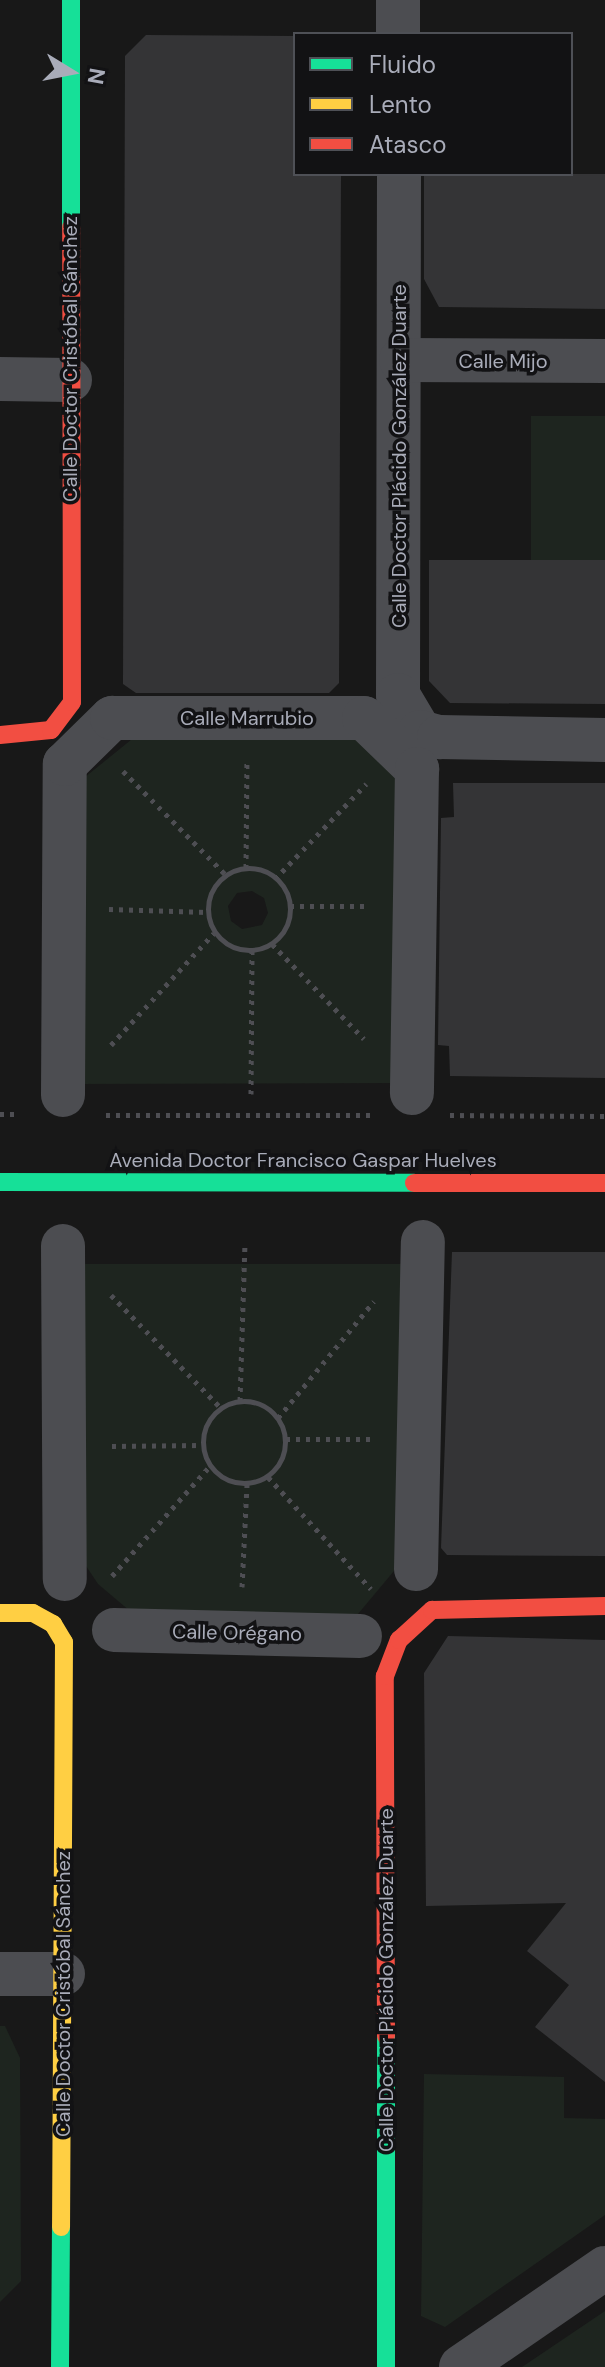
<!DOCTYPE html>
<html>
<head>
<meta charset="utf-8">
<style>
  body { margin:0 }
  #map { position:relative; width:605px; height:2367px; overflow:hidden; background:#181818; font-family:"DM Sans",sans-serif }
  div>[style] { position:absolute }
  [style*='--x'] { left:calc(var(--x)*1px); top:calc(var(--y)*1px); width:calc(var(--w)*1px); rotate:calc(var(--a)*1deg) }
  .green>* { inset:0; background:#1e251f; transform-origin:0 0 }
  .building>* { inset:0; background:#343436 }
  .path>* { height:5px; margin-top:-2.5px; transform-origin:0; background:repeating-linear-gradient(90deg,#4e4e53 0 4px,transparent 0 10px) }
  .path>.ring { margin:-2.5px; padding:0; box-sizing:content-box; background:none; border:5px solid #4e4e53; border-radius:50% }
  .street>* { height:44px; margin:-22px; padding:0 22px; transform-origin:22px; border-radius:22px; background:#4c4d51 }
  .fast>* { height:18px; margin:-9px; padding:0 9px; transform-origin:9px; border-radius:9px; background:#16e098 }
  .slow>* { height:18px; margin:-9px; padding:0 9px; transform-origin:9px; border-radius:9px; background:#ffcf43 }
  .jam>* { height:18px; margin:-9px; padding:0 9px; transform-origin:9px; border-radius:9px; background:#f24e42 }
  span { translate:-50% -50%; white-space:nowrap; text-align:center; line-height:1.15; -webkit-text-stroke:7px #121214; paint-order:stroke }
  .street-label { font-size:20px; color:#a9acb9 }
  .legend { position:absolute; left:293px; top:32px; width:280px; height:144px; box-sizing:border-box; background:#121214; border:2px solid #4e5056; margin:0; padding:10px 14px; list-style:none; font-size:24px; color:#a9acb9 }
  .legend li { display:flex; align-items:center; gap:16px; height:40px }
  .legend b { width:40px; border:2px solid #4e5056 }
  .north { position:absolute; left:32px; top:32px; width:80px; height:80px; -webkit-text-stroke:6px #121214; paint-order:stroke; rotate:100deg; font-size:22px; font-weight:700; line-height:32px; text-align:center; color:#a9acb9 }
  .north::after { content:''; display:block; margin:auto; width:28px; height:36px; background:#a9acb9; clip-path:polygon(50% 0,100% 100%,50% 72%,0 100%) }
</style>
</head>
<body>
<div id="map">
  <div class="green">
    <div style="left:531px;top:416px;width:74px;height:144px"></div>
    <div style="clip-path:polygon(evenodd,142px 731px,365px 733px,406px 787px,407px 1083px,75px 1084px,79px 782px,142px 731px,252px 891px,264px 898px,268px 913px,262px 925px,242px 929px,231px 921px,228px 906px,237px 893px,252px 891px)"></div>
    <div style="clip-path:polygon(81px 1264px,404px 1264px,409px 1553px,353px 1620px,137px 1617px,98px 1584px,82px 1560px)"></div>
    <div style="clip-path:polygon(0 2026px,5px 2026px,20px 2058px,21px 2281px,0 2302px)"></div>
    <div style="clip-path:polygon(424px 2074px,564px 2077px,564px 2118px,605px 2119px,605px 2215px,445px 2327px,421px 2316px)"></div>
    <div style="clip-path:polygon(605px 2311px,605px 2367px,522px 2367px)"></div>
  </div>
  <div class="building">
    <div style="clip-path:polygon(146px 35px,295px 36px,295px 174px,341px 174px,339px 683px,329px 693px,136px 693px,123px 684px,125px 56px)"></div>
    <div style="clip-path:polygon(424px 174px,605px 174px,605px 309px,439px 307px,424px 279px)"></div>
    <div style="clip-path:polygon(429px 560px,605px 560px,605px 704px,450px 703px,429px 681px)"></div>
    <div style="clip-path:polygon(453px 783px,605px 783px,605px 1078px,450px 1076px,449px 1046px,438px 1045px,441px 818px,454px 817px)"></div>
    <div style="clip-path:polygon(452px 1252px,605px 1252px,605px 1556px,447px 1555px,441px 1548px)"></div>
    <div style="clip-path:polygon(448px 1636px,605px 1640px,605px 2082px,535px 2027px,569px 1985px,527px 1951px,566px 1903px,426px 1906px,424px 1673px)"></div>
  </div>
  <div class="path">
    <div style="--x:123;--y:771;--w:146;--a:45.3"></div>
    <div style="--x:246;--y:868;--w:105;--a:-89.5"></div>
    <div class="ring" style="left:208px;top:868px;width:77px;height:77px"></div>
    <div style="--x:275;--y:879;--w:132;--a:-46.2"></div>
    <div style="--x:290;--y:906;--w:79;--a:0"></div>
    <div style="--x:109;--y:909;--w:98;--a:1.8"></div>
    <div style="--x:272;--y:944;--w:132;--a:45.9"></div>
    <div style="--x:111;--y:1045;--w:152;--a:-47.4"></div>
    <div style="--x:251;--y:1094;--w:143;--a:-89.6"></div>
    <div style="--x:0;--y:1114;--w:20;--a:0"></div>
    <div style="--x:106;--y:1115;--w:266;--a:0"></div>
    <div style="--x:450;--y:1115;--w:155;--a:0.4"></div>
    <div style="--x:111;--y:1295;--w:158;--a:45.8"></div>
    <div style="--x:240;--y:1401;--w:157;--a:-88.2"></div>
    <div class="ring" style="left:203px;top:1401px;width:77px;height:77px"></div>
    <div style="--x:278;--y:1418;--w:151;--a:-50.6"></div>
    <div style="--x:286;--y:1439;--w:87;--a:0"></div>
    <div style="--x:112;--y:1446;--w:91;--a:-0.6"></div>
    <div style="--x:268;--y:1477;--w:152;--a:47.4"></div>
    <div style="--x:112;--y:1576;--w:147;--a:-48.3"></div>
    <div style="--x:242;--y:1587;--w:103;--a:-87.2"></div>
  </div>
  <div class="street">
    <div style="--x:398;--y:34;--w:34;--a:-90"></div>
    <div style="--x:399;--y:174;--w:521;--a:90.11"></div>
    <div style="--x:398;--y:695;--w:43;--a:59.3"></div>
    <div style="--x:420;--y:732;--w:20;--a:15"></div>
    <div style="--x:439;--y:737;--w:166;--a:1"></div>
    <div style="--x:401;--y:360;--w:204;--a:0.3"></div>
    <div style="--x:0;--y:379;--w:70;--a:0.8"></div>
    <div style="--x:63;--y:1095;--w:331;--a:-89.7"></div>
    <div style="--x:65;--y:764;--w:66;--a:-44.4"></div>
    <div style="--x:112;--y:718;--w:252;--a:0"></div>
    <div style="--x:364;--y:718;--w:74;--a:43.9"></div>
    <div style="--x:417;--y:769;--w:324;--a:90.9"></div>
    <div style="--x:63;--y:1246;--w:333;--a:89.7"></div>
    <div style="--x:416;--y:1569;--w:327;--a:-88.8"></div>
    <div style="--x:114;--y:1630;--w:246;--a:1.4"></div>
    <div style="--x:0;--y:1974;--w:63;--a:0"></div>
    <div style="--x:461;--y:2367;--w:175;--a:-34.5"></div>
  </div>
  <div class="fast">
    <div style="--x:71;--y:0;--w:227;--a:90"></div>
    <div style="--x:0;--y:1182;--w:414;--a:0.1"></div>
    <div style="--x:386;--y:2036;--w:331;--a:90"></div>
    <div style="--x:60;--y:2367;--w:140;--a:-89.6"></div>
  </div>
  <div class="slow">
    <div style="--x:0;--y:1613;--w:33;--a:0"></div>
    <div style="--x:33;--y:1613;--w:23;--a:29"></div>
    <div style="--x:53;--y:1624;--w:21;--a:59"></div>
    <div style="--x:64;--y:1642;--w:585;--a:90.29"></div>
  </div>
  <div class="jam">
    <div style="--x:0;--y:735;--w:51;--a:-5.6"></div>
    <div style="--x:51;--y:730;--w:35;--a:-53"></div>
    <div style="--x:72;--y:702;--w:475;--a:-90.1"></div>
    <div style="--x:414;--y:1183;--w:191;--a:0"></div>
    <div style="--x:386;--y:2036;--w:360;--a:-90.2"></div>
    <div style="--x:385;--y:1676;--w:39;--a:-69"></div>
    <div style="--x:399;--y:1640;--w:45;--a:-42.3"></div>
    <div style="--x:432;--y:1610;--w:173;--a:-1.3"></div>
  </div>
  <div class="street-label">
    <span style="left:70px;top:359px;rotate:-90deg">Calle Doctor Cristóbal Sánchez</span>
    <span style="left:503px;top:361px">Calle Mijo</span>
    <span style="left:399px;top:456px;rotate:-90deg">Calle Doctor Plácido González Duarte</span>
    <span style="left:247px;top:718px">Calle Marrubio</span>
    <span style="left:303px;top:1160px">Avenida Doctor Francisco Gaspar Huelves</span>
    <span style="left:237px;top:1633px;rotate:1deg">Calle Orégano</span>
    <span style="left:386px;top:1980px;rotate:-90deg">Calle Doctor Plácido González Duarte</span>
    <span style="left:63px;top:1994px;rotate:-90deg">Calle Doctor Cristóbal Sánchez</span>
  </div>
  <ul class="legend">
  <li><b style="height:10px;background:#16e098"></b>Fluido</li>
  <li><b style="height:10px;background:#ffcf43"></b>Lento</li>
  <li><b style="height:10px;background:#f24e42"></b>Atasco</li>
  </ul>
  <div class="north">N</div>
</div>
</body>
</html>
